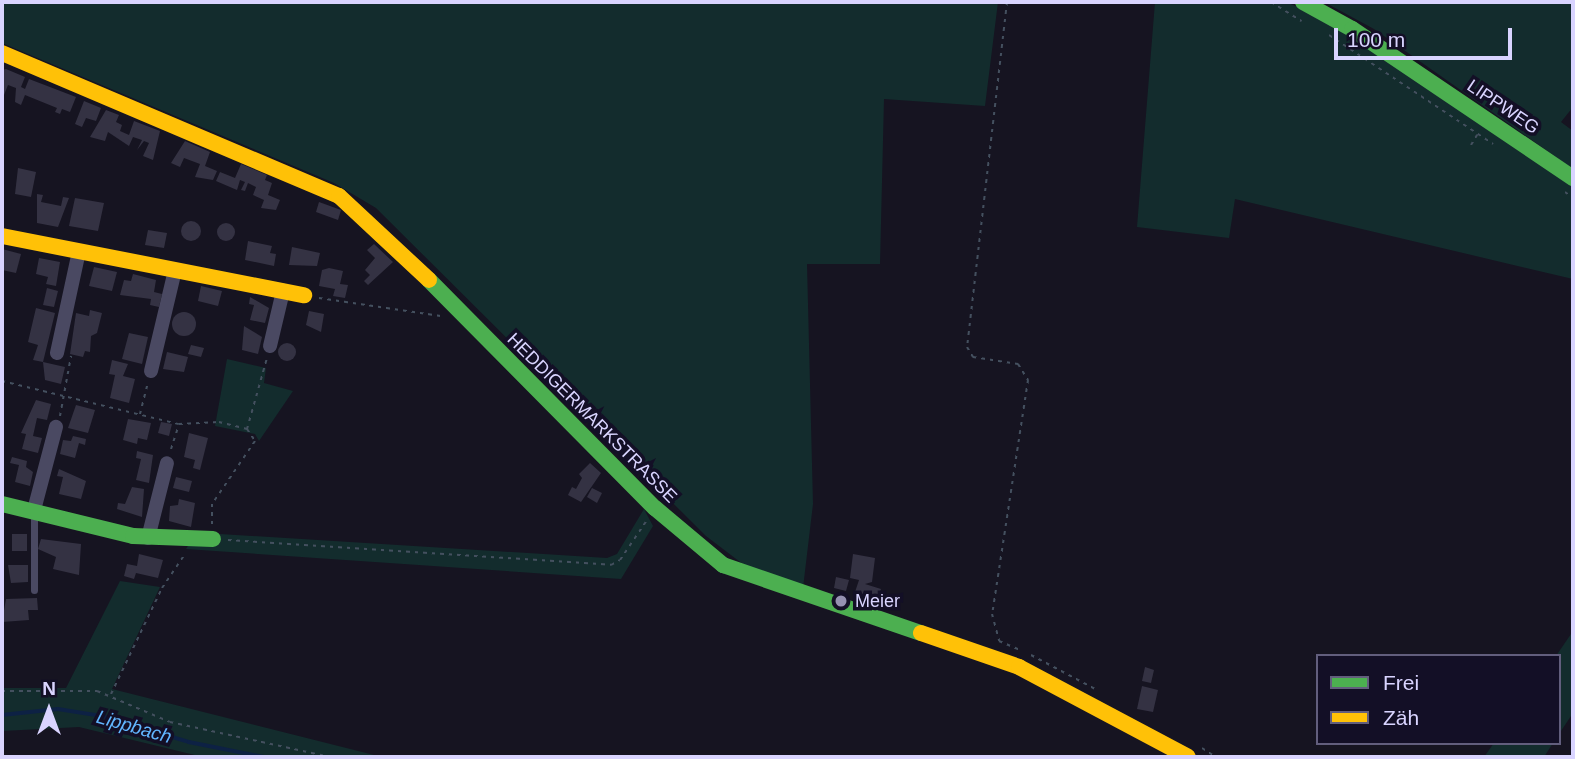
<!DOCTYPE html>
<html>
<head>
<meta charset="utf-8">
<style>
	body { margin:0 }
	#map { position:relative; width:1575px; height:759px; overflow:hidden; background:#161421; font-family:Helvetica,sans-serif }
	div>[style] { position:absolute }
	.green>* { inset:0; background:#132c2d }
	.stream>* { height:3.5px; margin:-1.75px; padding:0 1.75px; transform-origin:1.75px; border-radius:1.75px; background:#0d2144 }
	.building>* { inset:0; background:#343243 }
	.round { border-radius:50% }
	.path>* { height:2px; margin-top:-1px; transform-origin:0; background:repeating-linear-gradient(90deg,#44505f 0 3.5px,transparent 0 8.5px) }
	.lane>* { height:7px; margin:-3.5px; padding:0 3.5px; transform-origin:3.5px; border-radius:3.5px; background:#4a4962 }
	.street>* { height:14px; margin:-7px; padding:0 7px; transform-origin:7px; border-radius:7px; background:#4a4962 }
	.fast>* { height:16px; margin:-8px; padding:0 8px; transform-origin:8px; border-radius:8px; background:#4caf50 }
	.slow>* { height:16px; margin:-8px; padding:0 8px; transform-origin:8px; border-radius:8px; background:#ffc107 }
	.dots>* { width:19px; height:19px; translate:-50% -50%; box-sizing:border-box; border:4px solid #130f26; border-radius:50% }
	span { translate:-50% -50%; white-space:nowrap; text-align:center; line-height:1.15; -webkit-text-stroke:7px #130f26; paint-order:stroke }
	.street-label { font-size:18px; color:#d9d4ff }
	.poi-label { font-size:18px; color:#d9d4ff }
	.left { translate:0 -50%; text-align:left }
	.water-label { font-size:19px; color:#62b6ff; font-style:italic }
	.frame { position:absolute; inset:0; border:4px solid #d9d4ff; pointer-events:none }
	.legend { position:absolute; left:1316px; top:654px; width:245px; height:91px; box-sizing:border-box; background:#130f26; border:2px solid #625e7d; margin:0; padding:9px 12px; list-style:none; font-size:21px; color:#d9d4ff }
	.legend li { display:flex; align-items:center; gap:14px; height:35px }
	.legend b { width:35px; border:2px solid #625e7d }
	.north { position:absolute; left:14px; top:675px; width:70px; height:70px; -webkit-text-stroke:5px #130f26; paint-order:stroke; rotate:0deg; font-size:19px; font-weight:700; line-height:28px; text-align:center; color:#d9d4ff }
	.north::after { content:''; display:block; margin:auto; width:24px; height:32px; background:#d9d4ff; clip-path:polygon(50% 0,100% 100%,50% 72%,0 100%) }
	.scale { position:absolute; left:1334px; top:28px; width:178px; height:32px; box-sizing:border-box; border:4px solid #d9d4ff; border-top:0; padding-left:9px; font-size:21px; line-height:24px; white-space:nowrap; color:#d9d4ff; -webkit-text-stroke:5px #130f26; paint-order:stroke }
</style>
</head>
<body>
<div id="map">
	<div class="green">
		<div style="clip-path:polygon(2px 2px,998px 2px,985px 106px,884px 99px,880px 264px,807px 264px,813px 504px,803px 588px,744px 565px,706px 536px,376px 208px,334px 183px,2px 43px)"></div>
		<div style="clip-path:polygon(1155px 2px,1286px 2px,1323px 18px,1573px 186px,1573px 279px,1235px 199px,1229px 238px,1137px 227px)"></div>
		<div style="clip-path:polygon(1324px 2px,1573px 2px,1573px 107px,1561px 122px,1573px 131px,1573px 169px,1374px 29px)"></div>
		<div style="clip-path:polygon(227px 359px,266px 368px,264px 383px,293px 391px,259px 441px,255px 434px,215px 426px)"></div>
		<div style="clip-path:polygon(644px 509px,653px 526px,621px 579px,186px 549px,195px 535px,220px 534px,607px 558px,617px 554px)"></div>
		<div style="clip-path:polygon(120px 581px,160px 587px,112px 689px,382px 757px,203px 757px,79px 727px,2px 731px,2px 688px,66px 688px)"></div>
		<div style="clip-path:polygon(1573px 631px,1573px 713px,1559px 734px,1556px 656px)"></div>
		<div style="clip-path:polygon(1494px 743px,1553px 743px,1544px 757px,1484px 757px)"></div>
	</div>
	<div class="stream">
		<div style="left:2px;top:715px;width:56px;rotate:-6.1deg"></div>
		<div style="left:58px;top:709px;width:45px;rotate:9deg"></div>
		<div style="left:102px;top:716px;width:91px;rotate:16.6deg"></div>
		<div style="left:189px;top:742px;width:76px;rotate:11.3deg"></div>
	</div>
	<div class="building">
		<div style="clip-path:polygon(6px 69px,25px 77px,21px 87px,25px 89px,29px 79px,76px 97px,70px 112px,62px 109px,60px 114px,55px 112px,57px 108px,25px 95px,21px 105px,15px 102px,16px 88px,8px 85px,2px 100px,2px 70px)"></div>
		<div style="clip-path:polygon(84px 101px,101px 108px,96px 121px,86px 118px,82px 127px,75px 124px)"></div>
		<div style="clip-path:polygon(106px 110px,119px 115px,116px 122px,122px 125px,120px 131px,129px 135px,134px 121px,160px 131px,153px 160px,143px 156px,149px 143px,144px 141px,137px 150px,142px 140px,133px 137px,129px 146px,108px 132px,105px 141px,90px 137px)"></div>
		<div style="clip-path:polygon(185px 141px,210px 152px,205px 166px,217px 171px,213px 180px,195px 177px,200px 164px,184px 158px,180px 167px,171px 163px)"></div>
		<div style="clip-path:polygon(241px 164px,267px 175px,265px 180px,272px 183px,268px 195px,280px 200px,276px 210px,261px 208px,264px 200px,253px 195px,256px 187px,248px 183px,245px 191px,241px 190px,245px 182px,240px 180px,237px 190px,216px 181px,220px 172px,235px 178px)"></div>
		<div style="clip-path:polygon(18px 168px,36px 172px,31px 197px,15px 194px)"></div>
		<div style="clip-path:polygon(37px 194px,43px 195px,41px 202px,61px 206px,63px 197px,69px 198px,58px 227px,37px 223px)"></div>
		<div style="clip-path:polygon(75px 198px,104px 203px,98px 231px,69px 226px)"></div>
		<div style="clip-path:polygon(319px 202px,341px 210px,338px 220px,316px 212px)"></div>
		<div class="round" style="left:181px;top:221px;width:20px;height:20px"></div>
		<div class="round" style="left:217px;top:223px;width:18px;height:18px"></div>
		<div style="clip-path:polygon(148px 230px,167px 233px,164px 248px,145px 245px)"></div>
		<div style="clip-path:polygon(248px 241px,272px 246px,270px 253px,276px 254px,274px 266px,245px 260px)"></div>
		<div style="clip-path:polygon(374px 244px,393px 262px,368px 285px,364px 281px,370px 275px,365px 270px,375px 258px,367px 250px)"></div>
		<div style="clip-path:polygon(292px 247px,320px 253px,317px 266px,289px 265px)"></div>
		<div style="clip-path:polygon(2px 249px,21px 254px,16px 273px,2px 270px)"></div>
		<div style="clip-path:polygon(39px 258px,60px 262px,56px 286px,46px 284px,48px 277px,36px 274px)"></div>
		<div style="clip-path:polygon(94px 267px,117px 272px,112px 291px,89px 286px)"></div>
		<div style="clip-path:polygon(329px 268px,343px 271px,340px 284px,348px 285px,345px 298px,333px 296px,335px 289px,319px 286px,322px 270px)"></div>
		<div style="clip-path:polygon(133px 274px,156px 280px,154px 292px,162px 294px,159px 307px,150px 305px,151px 299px,120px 295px,124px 280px,131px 281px)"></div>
		<div style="clip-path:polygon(201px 286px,222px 291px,218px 306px,198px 301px)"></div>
		<div style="clip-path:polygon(47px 288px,58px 291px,54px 307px,43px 305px)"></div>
		<div style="clip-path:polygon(250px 297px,269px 308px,265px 323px,250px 320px,254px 305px,249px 304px)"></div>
		<div style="clip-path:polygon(36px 308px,55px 313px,43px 362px,65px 367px,61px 384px,45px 380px,43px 362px,33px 360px,38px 345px,28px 342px)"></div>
		<div style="clip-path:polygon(90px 310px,102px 313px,97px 333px,91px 336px,90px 352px,85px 351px,83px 357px,70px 354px,76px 313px,89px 316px)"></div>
		<div style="clip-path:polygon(309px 311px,324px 314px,321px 332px,306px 325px)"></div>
		<div class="round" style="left:172px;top:312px;width:24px;height:24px"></div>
		<div style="clip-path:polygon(244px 326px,262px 337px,258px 354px,242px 350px)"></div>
		<div style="clip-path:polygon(129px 333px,148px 337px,142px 364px,122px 359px)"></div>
		<div class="round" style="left:278px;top:343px;width:18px;height:18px"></div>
		<div style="clip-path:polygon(191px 345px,204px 348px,201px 357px,188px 354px)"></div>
		<div style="clip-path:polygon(167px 352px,188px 357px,184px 372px,163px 369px)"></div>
		<div style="clip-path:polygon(112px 360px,128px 364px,123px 376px,135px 379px,129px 403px,110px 398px,115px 375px,109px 374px)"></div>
		<div style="clip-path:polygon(36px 400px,51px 404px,47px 420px,37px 418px,33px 436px,42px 438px,38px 453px,22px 449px,26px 434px,21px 433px)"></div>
		<div style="clip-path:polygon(76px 405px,95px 410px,88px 433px,68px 428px)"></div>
		<div style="clip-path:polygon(128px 419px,151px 423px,147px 440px,138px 438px,137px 444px,123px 440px)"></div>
		<div style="clip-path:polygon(161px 422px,172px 424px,169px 436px,158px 433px)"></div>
		<div style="clip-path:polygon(189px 433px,208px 438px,200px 470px,193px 468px,195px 460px,184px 457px)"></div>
		<div style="clip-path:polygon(73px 436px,86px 439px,85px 445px,79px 443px,75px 458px,60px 454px,63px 440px,71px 441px)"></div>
		<div style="clip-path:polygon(137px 451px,153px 455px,149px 483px,136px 480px,141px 459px,136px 458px)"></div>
		<div style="clip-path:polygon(12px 457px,27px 461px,26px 467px,33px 472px,30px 486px,15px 482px,19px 465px,10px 463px)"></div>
		<div style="clip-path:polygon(590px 463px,601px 473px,581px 502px,568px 495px,572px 487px,576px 489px,582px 478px,579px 474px)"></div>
		<div style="clip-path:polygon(59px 469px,86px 481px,81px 499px,59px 494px,63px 477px,57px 476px)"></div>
		<div style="clip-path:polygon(176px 477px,192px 481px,189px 492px,173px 488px)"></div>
		<div style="clip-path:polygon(132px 487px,144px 489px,142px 517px,117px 509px,118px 503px,125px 504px)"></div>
		<div style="clip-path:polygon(592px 488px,602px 493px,597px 503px,587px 497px)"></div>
		<div style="clip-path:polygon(179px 499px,195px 503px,191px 527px,169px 521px,170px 506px,178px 505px)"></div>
		<div style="clip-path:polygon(12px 534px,27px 534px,27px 551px,12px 551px)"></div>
		<div style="clip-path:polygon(41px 539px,81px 544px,79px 575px,53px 569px,56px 557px,38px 549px)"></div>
		<div style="clip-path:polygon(139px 554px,163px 560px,158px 578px,136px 573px,134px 579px,124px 576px,127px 564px,137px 566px)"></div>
		<div style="clip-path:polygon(853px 554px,875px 558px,872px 582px,865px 584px,881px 589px,876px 605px,853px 598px,859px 580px,850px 578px)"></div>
		<div style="clip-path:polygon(8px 565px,28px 565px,28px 582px,11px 583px)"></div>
		<div style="clip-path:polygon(836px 577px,849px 580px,846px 591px,834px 588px)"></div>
		<div style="clip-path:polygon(37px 598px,38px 610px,28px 610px,29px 620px,2px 622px,6px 599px)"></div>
		<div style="clip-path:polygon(1145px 667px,1154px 670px,1151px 683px,1142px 681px)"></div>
		<div style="clip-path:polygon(1142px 686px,1158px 690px,1153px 712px,1137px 709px)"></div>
	</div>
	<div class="path">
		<div style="left:1007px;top:2px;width:347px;rotate:96.6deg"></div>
		<div style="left:967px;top:347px;width:12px;rotate:59deg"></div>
		<div style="left:973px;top:357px;width:46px;rotate:8.8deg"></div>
		<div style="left:1018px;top:364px;width:19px;rotate:58deg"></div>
		<div style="left:1028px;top:380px;width:237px;rotate:98.7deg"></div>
		<div style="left:992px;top:614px;width:28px;rotate:75deg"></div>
		<div style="left:999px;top:641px;width:23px;rotate:23deg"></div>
		<div style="left:1271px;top:2px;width:36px;rotate:32deg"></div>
		<div style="left:1329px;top:35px;width:197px;rotate:33.6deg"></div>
		<div style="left:1471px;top:145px;width:12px;rotate:-59deg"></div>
		<div style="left:1565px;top:192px;width:10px;rotate:37deg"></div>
		<div style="left:319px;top:298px;width:123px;rotate:8.4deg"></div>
		<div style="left:2px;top:381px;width:182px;rotate:13.7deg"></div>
		<div style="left:179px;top:424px;width:40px;rotate:-2.9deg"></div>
		<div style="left:219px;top:422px;width:29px;rotate:14deg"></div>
		<div style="left:247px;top:429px;width:14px;rotate:56deg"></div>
		<div style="left:255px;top:441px;width:76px;rotate:124.3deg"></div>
		<div style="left:212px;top:504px;width:20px;rotate:90deg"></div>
		<div style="left:140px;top:414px;width:30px;rotate:-76deg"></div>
		<div style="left:60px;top:416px;width:61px;rotate:-79.6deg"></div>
		<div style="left:247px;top:429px;width:74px;rotate:-74.3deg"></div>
		<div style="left:171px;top:449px;width:25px;rotate:-72deg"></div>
		<div style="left:228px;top:540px;width:384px;rotate:3.7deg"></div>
		<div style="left:611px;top:565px;width:10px;rotate:-29deg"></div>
		<div style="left:620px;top:560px;width:48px;rotate:-56deg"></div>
		<div style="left:1031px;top:655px;width:75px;rotate:27.9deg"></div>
		<div style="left:2px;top:691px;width:95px"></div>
		<div style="left:97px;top:691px;width:79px;rotate:23deg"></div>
		<div style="left:170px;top:722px;width:165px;rotate:12.3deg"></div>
		<div style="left:111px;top:694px;width:118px;rotate:-64.3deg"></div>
		<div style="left:162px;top:588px;width:41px;rotate:-55.9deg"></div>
		<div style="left:1202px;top:748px;width:17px;rotate:33deg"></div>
	</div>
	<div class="lane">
		<div style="left:34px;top:513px;width:77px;rotate:90deg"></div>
	</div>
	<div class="street">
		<div style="left:270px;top:346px;width:57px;rotate:-76.7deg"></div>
		<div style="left:57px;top:353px;width:104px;rotate:-77.8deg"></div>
		<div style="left:151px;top:371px;width:104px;rotate:-76.6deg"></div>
		<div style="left:34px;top:510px;width:86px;rotate:-75.2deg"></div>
		<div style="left:148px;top:538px;width:77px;rotate:-75.8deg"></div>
	</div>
	<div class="fast">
		<div style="left:1303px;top:2px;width:56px;rotate:28.9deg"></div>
		<div style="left:1352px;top:29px;width:267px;rotate:34deg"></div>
		<div style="left:429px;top:280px;width:321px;rotate:45.3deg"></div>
		<div style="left:655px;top:508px;width:89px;rotate:40deg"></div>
		<div style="left:723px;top:565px;width:209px;rotate:19deg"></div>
		<div style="left:2px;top:504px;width:135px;rotate:13.7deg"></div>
		<div style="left:133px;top:536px;width:80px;rotate:2.1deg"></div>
	</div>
	<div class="slow">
		<div style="left:2px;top:53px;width:366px;rotate:23deg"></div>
		<div style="left:339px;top:196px;width:123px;rotate:43deg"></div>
		<div style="left:2px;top:236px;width:308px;rotate:11.1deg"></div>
		<div style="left:921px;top:633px;width:104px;rotate:19.1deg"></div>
		<div style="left:1019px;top:667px;width:191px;rotate:28deg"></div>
	</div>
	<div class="dots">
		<div style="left:841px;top:601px;background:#9591b1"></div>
	</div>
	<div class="street-label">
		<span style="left:1503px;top:107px;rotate:34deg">LIPPWEG</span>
		<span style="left:592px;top:418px;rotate:45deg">HEDDIGERMARKSTRASSE</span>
	</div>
	<div class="poi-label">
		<span class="left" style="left:855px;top:601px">Meier</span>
	</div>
	<div class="water-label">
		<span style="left:134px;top:727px;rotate:16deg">Lippbach</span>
	</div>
	<div class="frame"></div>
	<ul class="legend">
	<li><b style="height:9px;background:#4caf50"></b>Frei</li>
	<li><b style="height:9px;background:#ffc107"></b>Zäh</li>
	</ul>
	<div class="north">N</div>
	<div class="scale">100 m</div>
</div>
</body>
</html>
